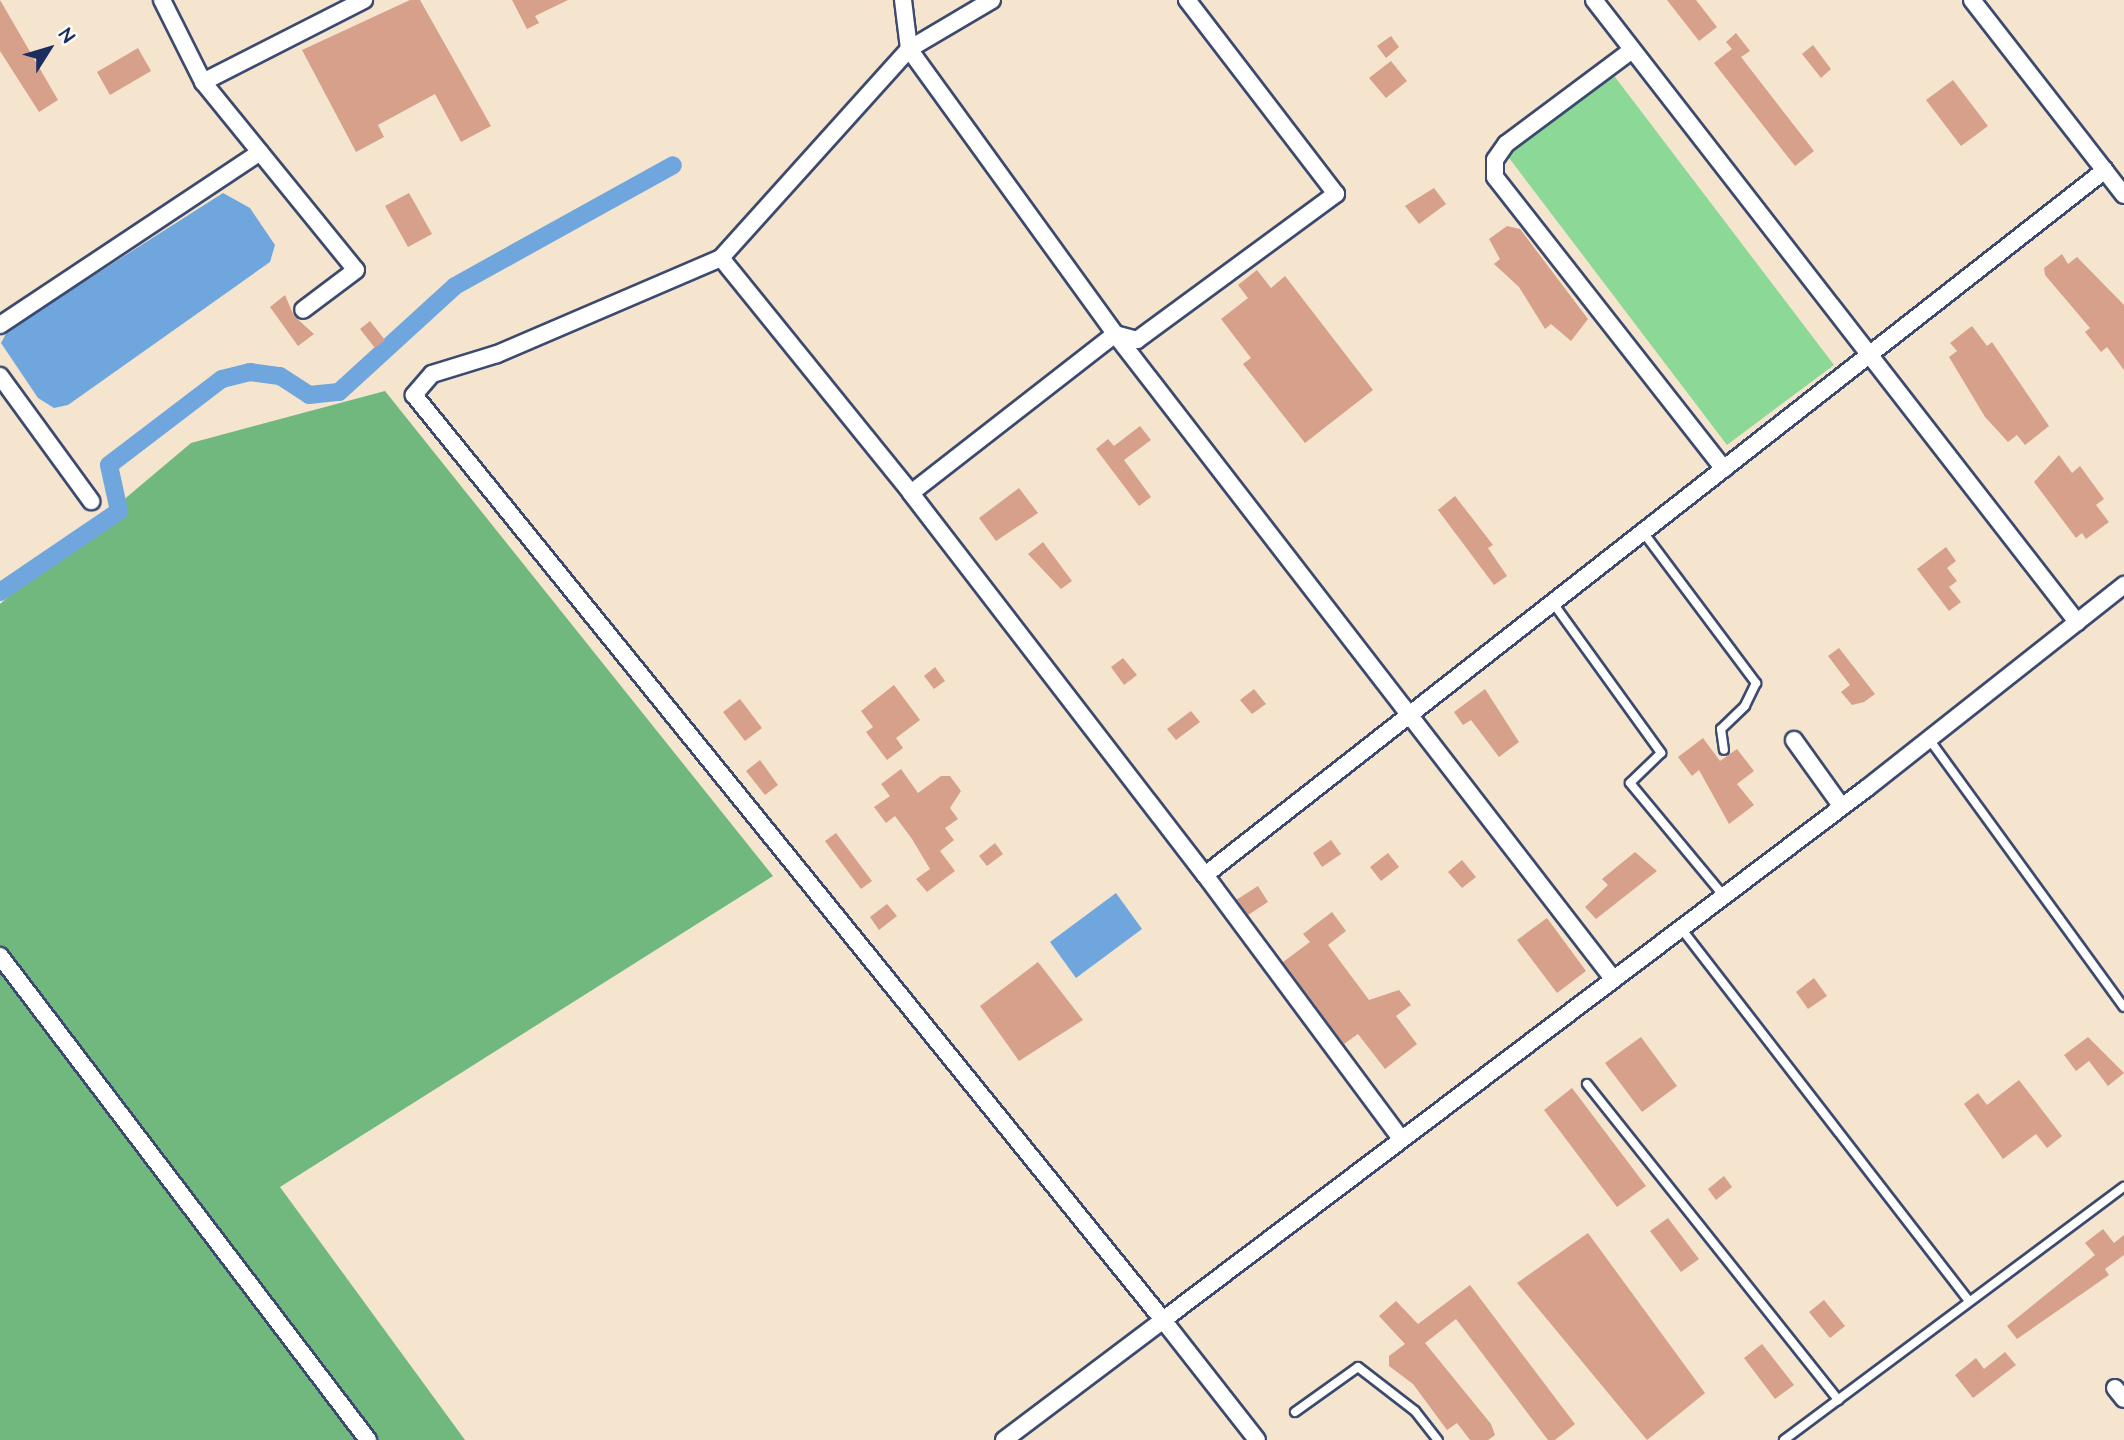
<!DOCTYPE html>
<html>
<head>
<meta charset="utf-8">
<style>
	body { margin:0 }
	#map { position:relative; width:2124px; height:1440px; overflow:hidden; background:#f5e5ce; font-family:"Architects Daughter",sans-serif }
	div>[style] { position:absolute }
	.green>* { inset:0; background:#8cd896 }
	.forest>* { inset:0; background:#71b87f }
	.water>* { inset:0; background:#70a6de }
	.canal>* { height:18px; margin:-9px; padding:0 9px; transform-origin:9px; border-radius:9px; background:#70a6de }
	.building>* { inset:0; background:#d7a08b }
	.roads { filter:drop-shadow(2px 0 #3c4a6f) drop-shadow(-2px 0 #3c4a6f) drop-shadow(0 2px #3c4a6f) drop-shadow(0 -2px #3c4a6f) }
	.lane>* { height:8px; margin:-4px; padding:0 4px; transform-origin:4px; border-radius:4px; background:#fff }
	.street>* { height:16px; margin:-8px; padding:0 8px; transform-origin:8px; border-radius:8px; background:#fff }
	span { translate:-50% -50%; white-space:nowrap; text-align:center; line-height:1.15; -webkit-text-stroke:6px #fdfcf7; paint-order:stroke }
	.north { position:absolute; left:14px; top:14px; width:70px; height:70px; -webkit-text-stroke:5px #fdfcf7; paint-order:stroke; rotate:53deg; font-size:19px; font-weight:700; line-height:28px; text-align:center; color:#1b2f5e }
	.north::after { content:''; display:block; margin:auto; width:24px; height:32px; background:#1b2f5e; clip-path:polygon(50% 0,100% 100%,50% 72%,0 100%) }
</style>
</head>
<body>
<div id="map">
	<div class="green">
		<div style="clip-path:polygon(1612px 73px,1834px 365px,1727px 445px,1506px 154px)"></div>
	</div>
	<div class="forest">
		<div style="clip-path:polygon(385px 391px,773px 876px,280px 1187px,465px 1440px,0 1440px,0 604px,191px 443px)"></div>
	</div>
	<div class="water">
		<div style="clip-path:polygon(223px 193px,250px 208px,275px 245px,270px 262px,68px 405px,54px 408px,38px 398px,1px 343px,8px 330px)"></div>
		<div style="clip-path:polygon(1116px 893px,1142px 929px,1076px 978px,1050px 942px)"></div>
	</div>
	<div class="canal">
		<div style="left:0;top:592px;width:144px;rotate:-34.2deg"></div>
		<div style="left:119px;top:511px;width:47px;rotate:-102.3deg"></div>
		<div style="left:109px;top:465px;width:142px;rotate:-37.3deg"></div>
		<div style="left:222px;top:379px;width:29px;rotate:-14deg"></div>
		<div style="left:250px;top:372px;width:30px;rotate:8deg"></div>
		<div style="left:280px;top:376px;width:35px;rotate:33deg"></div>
		<div style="left:309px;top:395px;width:30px;rotate:-6deg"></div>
		<div style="left:339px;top:392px;width:157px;rotate:-42.4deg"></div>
		<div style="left:455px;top:286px;width:249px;rotate:-29deg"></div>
	</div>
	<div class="building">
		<div style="clip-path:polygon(0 0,58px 100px,39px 112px,0 51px)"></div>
		<div style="clip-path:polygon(410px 0,420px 0,491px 126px,461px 142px,435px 94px,378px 125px,384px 137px,356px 152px,302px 50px)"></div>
		<div style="clip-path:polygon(512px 0,568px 0,535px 16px,539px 23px,527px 29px)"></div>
		<div style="clip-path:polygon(1667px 0,1696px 0,1717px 27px,1699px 41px)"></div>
		<div style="clip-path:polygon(1736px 33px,1750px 51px,1741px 57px,1814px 151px,1795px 166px,1714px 63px,1732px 49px,1726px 42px)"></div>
		<div style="clip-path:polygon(1391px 36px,1399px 47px,1386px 58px,1377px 46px)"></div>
		<div style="clip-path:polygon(1813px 45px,1831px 69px,1821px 78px,1802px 54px)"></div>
		<div style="clip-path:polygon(138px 48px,151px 71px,110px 95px,97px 72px)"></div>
		<div style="clip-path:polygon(1391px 61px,1407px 81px,1386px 98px,1369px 78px)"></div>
		<div style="clip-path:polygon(1953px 80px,1988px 126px,1961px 146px,1926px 100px)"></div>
		<div style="clip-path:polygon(1434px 188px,1446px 204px,1419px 224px,1405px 206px)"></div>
		<div style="clip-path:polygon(409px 193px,432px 234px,408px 247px,385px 206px)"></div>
		<div style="clip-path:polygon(1507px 226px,1520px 229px,1588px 319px,1571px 341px,1551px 324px,1545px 329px,1519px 287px,1494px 264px,1500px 259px,1489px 239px)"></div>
		<div style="clip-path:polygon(2062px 254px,2068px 264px,2077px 257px,2124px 305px,2124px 370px,2107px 347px,2101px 352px,2085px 332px,2090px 328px,2045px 275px,2044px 268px)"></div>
		<div style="clip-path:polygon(1257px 270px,1271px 288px,1285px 276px,1373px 390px,1305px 443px,1243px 364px,1251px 358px,1221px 319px,1248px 298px,1238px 285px)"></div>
		<div style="clip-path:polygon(285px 295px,294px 316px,314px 334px,298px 346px,270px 307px)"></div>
		<div style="clip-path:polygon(370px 321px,385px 340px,375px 348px,360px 329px)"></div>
		<div style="clip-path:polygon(1972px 326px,1987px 346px,1992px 342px,2049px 426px,2025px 445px,2017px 435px,2008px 442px,1985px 417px,1949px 357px,1957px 351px,1950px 343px)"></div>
		<div style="clip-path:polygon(1140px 426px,1151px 440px,1124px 460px,1151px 497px,1139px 506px,1096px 449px,1108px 439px,1114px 446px)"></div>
		<div style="clip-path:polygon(2059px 455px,2072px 473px,2080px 466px,2104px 499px,2096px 505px,2109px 522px,2086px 539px,2082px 533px,2076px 538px,2034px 482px)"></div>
		<div style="clip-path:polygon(1019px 488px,1038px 513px,996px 541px,979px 518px)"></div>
		<div style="clip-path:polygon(1455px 496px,1493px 545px,1488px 548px,1507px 576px,1494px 585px,1438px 510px)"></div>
		<div style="clip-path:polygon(1043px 542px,1072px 581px,1061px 589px,1028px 554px)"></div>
		<div style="clip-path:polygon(1946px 547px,1956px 561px,1947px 568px,1957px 581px,1949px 587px,1961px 602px,1949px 611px,1917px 569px)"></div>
		<div style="clip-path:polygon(1839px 648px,1875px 694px,1864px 702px,1852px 705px,1841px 692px,1850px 685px,1828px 656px)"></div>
		<div style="clip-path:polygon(1123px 658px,1137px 675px,1124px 685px,1111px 667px)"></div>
		<div style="clip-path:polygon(935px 667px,945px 681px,934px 689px,924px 676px)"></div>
		<div style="clip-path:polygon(894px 685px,920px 720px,896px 738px,903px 748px,887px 760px,866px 732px,873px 727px,861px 711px)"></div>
		<div style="clip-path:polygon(1254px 689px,1266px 704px,1252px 714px,1240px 700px)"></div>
		<div style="clip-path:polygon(1485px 689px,1519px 742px,1499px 757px,1471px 720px,1463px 725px,1454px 712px)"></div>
		<div style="clip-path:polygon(740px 699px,762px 728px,745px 741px,723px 712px)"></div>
		<div style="clip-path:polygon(1191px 711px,1200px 722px,1176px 740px,1167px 729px)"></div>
		<div style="clip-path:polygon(1703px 738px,1720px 761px,1737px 749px,1754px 771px,1737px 784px,1754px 805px,1729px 824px,1699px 770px,1692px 776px,1678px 757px)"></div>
		<div style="clip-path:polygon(760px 760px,778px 785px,765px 795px,746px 771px)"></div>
		<div style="clip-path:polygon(901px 769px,918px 793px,941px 776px,950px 776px,961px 791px,950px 808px,958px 819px,945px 828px,954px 840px,940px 851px,955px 871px,927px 892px,916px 879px,930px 869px,912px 839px,895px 816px,886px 823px,874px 807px,890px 796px,881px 784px)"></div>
		<div style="clip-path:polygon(836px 833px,872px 881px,861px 889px,825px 841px)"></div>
		<div style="clip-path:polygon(1331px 840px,1341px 854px,1322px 867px,1313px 853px)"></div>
		<div style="clip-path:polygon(995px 843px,1003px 854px,987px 866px,979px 856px)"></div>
		<div style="clip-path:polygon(1635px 852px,1657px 871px,1596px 919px,1585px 907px,1608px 885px,1602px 879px)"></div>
		<div style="clip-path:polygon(1388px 853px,1399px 867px,1381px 881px,1370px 867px)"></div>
		<div style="clip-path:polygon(1462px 860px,1476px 877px,1462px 888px,1448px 872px)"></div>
		<div style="clip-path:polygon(1258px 886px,1268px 902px,1248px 915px,1236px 900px)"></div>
		<div style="clip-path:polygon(887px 904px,897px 916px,879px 930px,870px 917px)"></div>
		<div style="clip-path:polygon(1332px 912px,1346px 931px,1328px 945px,1369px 1000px,1399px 990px,1411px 1005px,1396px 1016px,1417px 1044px,1385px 1069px,1358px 1034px,1344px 1044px,1283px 962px,1310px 942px,1303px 934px)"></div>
		<div style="clip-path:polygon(1547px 918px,1586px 971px,1557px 993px,1517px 940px)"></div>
		<div style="clip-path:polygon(1038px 962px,1083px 1020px,1019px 1061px,980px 1006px)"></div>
		<div style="clip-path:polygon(1814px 978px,1827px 996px,1808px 1009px,1796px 992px)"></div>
		<div style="clip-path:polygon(1641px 1037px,1677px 1086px,1642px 1112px,1605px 1063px)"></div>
		<div style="clip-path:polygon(2088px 1037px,2124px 1073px,2108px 1086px,2089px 1061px,2076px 1071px,2064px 1055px)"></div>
		<div style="clip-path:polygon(2019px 1080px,2062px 1136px,2047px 1148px,2036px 1134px,2003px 1159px,1964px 1104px,1978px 1093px,1987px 1105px)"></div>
		<div style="clip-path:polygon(1572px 1088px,1646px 1186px,1617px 1207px,1544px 1110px)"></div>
		<div style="clip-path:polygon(1724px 1176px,1732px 1187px,1716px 1200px,1708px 1189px)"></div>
		<div style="clip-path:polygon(1668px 1218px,1699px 1259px,1681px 1272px,1650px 1231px)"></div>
		<div style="clip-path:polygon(2103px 1229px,2114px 1243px,2124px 1235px,2124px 1255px,2105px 1269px,2109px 1275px,2017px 1339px,2007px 1326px,2095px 1255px,2085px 1243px)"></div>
		<div style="clip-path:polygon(1588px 1233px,1705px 1393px,1647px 1440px,1517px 1283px)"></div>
		<div style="clip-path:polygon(1470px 1285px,1575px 1424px,1555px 1440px,1548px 1440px,1456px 1319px,1425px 1343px,1491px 1424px,1495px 1435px,1488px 1440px,1470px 1440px,1457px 1423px,1447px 1430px,1413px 1384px,1389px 1366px,1389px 1356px,1405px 1344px,1379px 1316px,1396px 1301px,1418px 1324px)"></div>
		<div style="clip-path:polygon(1824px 1300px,1845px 1326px,1830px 1338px,1809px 1312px)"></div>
		<div style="clip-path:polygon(1762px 1344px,1794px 1385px,1775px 1399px,1744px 1358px)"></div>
		<div style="clip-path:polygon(2005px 1352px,2016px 1365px,1973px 1398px,1955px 1375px,1976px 1358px,1984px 1369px)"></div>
	</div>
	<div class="roads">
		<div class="lane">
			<div style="left:1643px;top:532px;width:189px;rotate:53.2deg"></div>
			<div style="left:1756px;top:683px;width:25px;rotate:116deg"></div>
			<div style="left:1745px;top:706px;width:33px;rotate:136deg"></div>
			<div style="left:1721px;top:729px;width:21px;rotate:82deg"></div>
			<div style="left:1553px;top:603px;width:185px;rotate:54.2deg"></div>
			<div style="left:1661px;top:753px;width:43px;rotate:135.9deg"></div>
			<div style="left:1630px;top:783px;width:144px;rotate:50.3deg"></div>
			<div style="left:1929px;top:739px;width:331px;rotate:54deg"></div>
			<div style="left:1680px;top:927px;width:473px;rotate:52.3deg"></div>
			<div style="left:1587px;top:1084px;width:404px;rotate:51.5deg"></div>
			<div style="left:1295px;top:1412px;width:77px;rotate:-35.5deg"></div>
			<div style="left:1358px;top:1367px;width:72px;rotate:37.7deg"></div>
			<div style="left:1415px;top:1411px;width:37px;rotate:52deg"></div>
			<div style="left:1784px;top:1440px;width:424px;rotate:-36.7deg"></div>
		</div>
		<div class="street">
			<div style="left:162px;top:0;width:92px;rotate:63.4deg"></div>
			<div style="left:203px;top:82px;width:242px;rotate:50.9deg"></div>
			<div style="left:356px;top:270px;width:66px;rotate:143deg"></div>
			<div style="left:903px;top:0;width:49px;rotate:83deg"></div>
			<div style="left:909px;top:49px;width:352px;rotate:54.1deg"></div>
			<div style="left:1115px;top:334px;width:23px;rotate:15deg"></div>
			<div style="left:1137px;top:340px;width:247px;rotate:-36.3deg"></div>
			<div style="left:1336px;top:194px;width:245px;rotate:-127.5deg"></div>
			<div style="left:992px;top:0;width:96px;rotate:149.4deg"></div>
			<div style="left:909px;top:49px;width:281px;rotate:132deg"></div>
			<div style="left:721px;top:258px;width:244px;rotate:156.8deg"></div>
			<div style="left:497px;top:354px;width:68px;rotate:162.9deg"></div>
			<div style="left:432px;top:374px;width:28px;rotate:131deg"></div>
			<div style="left:414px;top:395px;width:1190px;rotate:51deg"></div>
			<div style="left:1163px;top:1320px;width:882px;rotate:-37.08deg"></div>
			<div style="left:1867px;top:788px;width:328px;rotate:-38.3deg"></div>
			<div style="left:1594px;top:0;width:788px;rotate:52.17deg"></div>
			<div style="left:1972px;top:0;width:247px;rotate:52.1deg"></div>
			<div style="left:1632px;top:50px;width:157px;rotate:143.3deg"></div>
			<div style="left:1506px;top:144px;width:19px;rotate:125deg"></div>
			<div style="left:1495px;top:160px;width:17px;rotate:90deg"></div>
			<div style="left:1495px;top:177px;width:371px;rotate:51.9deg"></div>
			<div style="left:203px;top:82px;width:181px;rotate:-27deg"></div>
			<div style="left:721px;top:258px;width:302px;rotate:51deg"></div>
			<div style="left:0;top:325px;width:312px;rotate:-33.6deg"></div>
			<div style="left:0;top:376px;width:155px;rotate:53.9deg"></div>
			<div style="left:1794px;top:740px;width:82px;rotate:54.4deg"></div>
			<div style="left:1205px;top:875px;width:482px;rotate:-127.6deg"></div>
			<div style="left:911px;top:493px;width:259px;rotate:-37.9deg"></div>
			<div style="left:1115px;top:334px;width:811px;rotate:52.31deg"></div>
			<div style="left:0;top:956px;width:608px;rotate:52.75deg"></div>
			<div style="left:1399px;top:1136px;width:325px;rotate:-126.6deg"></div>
			<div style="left:1205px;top:875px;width:1143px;rotate:-38.07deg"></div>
			<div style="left:2115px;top:1388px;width:14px;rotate:51deg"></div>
			<div style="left:1004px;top:1440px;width:199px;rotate:-37deg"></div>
			<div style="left:1163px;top:1320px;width:152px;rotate:51.9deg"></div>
		</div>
	</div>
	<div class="north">N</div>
</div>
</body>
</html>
